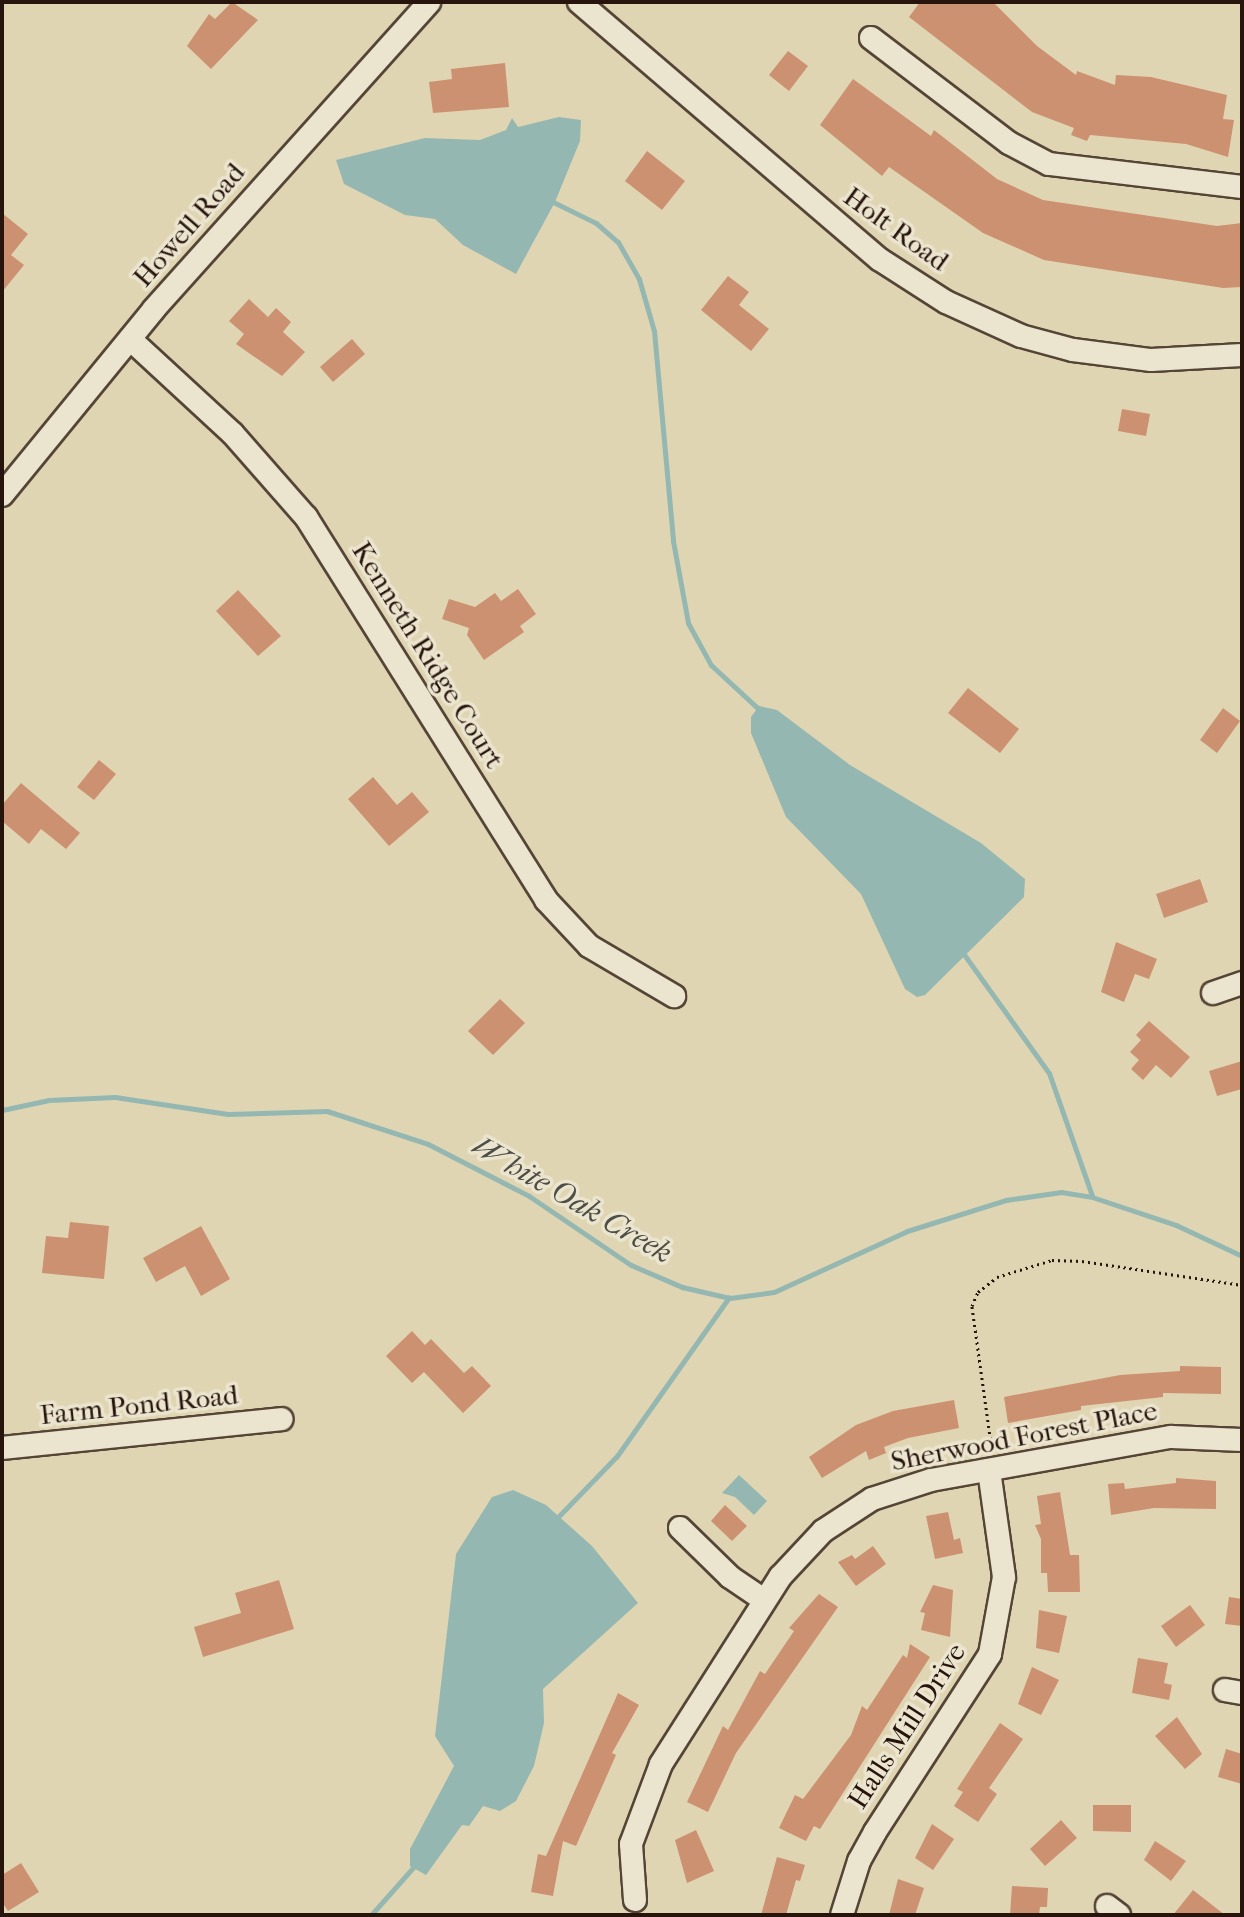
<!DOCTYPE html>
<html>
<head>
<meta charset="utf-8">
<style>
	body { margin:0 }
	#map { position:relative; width:1244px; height:1917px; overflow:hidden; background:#e0d5b3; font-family:"IM FELL French Canon",serif }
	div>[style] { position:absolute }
	.water>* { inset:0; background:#94b8b1 }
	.stream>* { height:5px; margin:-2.5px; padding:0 2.5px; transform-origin:2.5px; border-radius:2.5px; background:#94b8b1 }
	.building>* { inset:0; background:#cc9170 }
	.path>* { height:3px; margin-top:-1.5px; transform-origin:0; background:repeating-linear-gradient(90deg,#27150d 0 2px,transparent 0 6px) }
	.roads { filter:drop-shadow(2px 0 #554536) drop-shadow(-2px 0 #554536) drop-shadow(0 2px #554536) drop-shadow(0 -2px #554536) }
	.minor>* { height:22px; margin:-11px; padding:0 11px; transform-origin:11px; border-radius:11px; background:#ebe4ce }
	span { translate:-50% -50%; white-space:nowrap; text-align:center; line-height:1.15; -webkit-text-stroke:7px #ebe4ce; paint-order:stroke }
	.street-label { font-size:28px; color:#27150d }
	.water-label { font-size:30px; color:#4d4e46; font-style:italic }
	.frame { position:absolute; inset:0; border:4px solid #27150d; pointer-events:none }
</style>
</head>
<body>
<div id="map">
	<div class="water">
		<div style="clip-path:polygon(559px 117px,581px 120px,580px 141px,555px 202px,516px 274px,463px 245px,435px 219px,405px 215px,344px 184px,336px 160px,425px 138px,480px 140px,506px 130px,512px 118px,518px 127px)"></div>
		<div style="clip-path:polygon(759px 706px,777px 710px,850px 765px,981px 843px,1025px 879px,1024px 897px,925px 995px,917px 997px,905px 989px,861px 894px,786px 817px,751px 733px,751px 717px)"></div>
		<div style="clip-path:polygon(739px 1475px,767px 1501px,754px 1515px,735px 1497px,722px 1493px)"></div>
		<div style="clip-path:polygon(513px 1490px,546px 1505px,592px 1546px,638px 1603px,543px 1689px,544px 1723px,534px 1766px,516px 1801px,500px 1811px,483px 1806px,469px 1826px,462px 1825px,426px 1875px,410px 1866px,410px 1849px,454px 1766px,435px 1736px,456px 1554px,492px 1497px)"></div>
	</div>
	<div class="stream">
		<div style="left:549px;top:200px;width:52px;rotate:26.1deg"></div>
		<div style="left:596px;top:223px;width:29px;rotate:41deg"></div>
		<div style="left:618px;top:242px;width:43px;rotate:60.4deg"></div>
		<div style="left:639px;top:279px;width:54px;rotate:73.9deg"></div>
		<div style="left:654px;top:331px;width:211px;rotate:84.8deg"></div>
		<div style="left:673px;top:541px;width:83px;rotate:79.6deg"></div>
		<div style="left:688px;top:623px;width:48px;rotate:61.3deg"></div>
		<div style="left:711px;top:665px;width:69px;rotate:42.7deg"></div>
		<div style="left:963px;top:953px;width:148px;rotate:54.4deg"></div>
		<div style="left:1049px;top:1073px;width:130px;rotate:70.7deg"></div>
		<div style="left:2px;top:1110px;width:48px;rotate:-12deg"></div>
		<div style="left:49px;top:1100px;width:66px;rotate:-2.6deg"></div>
		<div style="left:115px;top:1097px;width:114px;rotate:8.6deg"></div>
		<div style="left:228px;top:1114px;width:99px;rotate:-1.7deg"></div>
		<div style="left:327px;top:1111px;width:106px;rotate:18.1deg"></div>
		<div style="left:428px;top:1144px;width:114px;rotate:27.2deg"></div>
		<div style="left:529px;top:1196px;width:123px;rotate:34.1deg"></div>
		<div style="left:631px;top:1265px;width:56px;rotate:23.3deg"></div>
		<div style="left:682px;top:1287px;width:49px;rotate:12.9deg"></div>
		<div style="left:730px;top:1298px;width:44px;rotate:-7.8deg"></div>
		<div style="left:774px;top:1292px;width:146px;rotate:-24.6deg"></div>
		<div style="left:907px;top:1231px;width:104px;rotate:-17.4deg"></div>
		<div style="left:1006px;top:1200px;width:56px;rotate:-8.3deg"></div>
		<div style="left:1061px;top:1192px;width:31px;rotate:9deg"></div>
		<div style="left:1092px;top:1197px;width:89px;rotate:18.4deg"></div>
		<div style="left:1176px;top:1225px;width:73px;rotate:25.2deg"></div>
		<div style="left:555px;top:1520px;width:89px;rotate:-45.9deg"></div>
		<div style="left:617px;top:1456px;width:194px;rotate:-54.8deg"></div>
		<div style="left:371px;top:1915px;width:69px;rotate:-48.5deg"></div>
	</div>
	<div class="building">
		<div style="clip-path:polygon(232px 2px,258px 20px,211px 69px,187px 46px,209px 14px,215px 19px)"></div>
		<div style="clip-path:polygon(920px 2px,993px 2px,1037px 46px,1076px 75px,1077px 71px,1115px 85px,1116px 75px,1151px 77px,1227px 95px,1223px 119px,1234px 120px,1228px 157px,1186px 144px,1090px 135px,1087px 141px,1071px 135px,1074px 128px,1032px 112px,909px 17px)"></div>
		<div style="clip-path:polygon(788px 51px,808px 66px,789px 91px,769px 75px)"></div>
		<div style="clip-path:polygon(505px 63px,509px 107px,433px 113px,429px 82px,452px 79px,451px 69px)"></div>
		<div style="clip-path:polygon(853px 79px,931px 136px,934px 130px,997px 179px,1043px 200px,1217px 226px,1242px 223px,1242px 287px,1223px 288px,1044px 260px,983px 233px,889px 167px,882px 176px,820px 125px)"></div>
		<div style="clip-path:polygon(647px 151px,685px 181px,662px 210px,625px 181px)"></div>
		<div style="clip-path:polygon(2px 213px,28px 234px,11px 255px,24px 265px,2px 292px)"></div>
		<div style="clip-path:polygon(728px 276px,749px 292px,739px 305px,769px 329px,751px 351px,701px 310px)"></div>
		<div style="clip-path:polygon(249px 299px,268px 317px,276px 308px,291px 322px,283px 332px,305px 352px,282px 376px,236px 344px,244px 334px,229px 321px)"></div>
		<div style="clip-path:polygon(352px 339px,365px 354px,333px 382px,320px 367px)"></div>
		<div style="clip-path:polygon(1122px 409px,1150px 414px,1146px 436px,1118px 431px)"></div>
		<div style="clip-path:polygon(518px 589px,536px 614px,520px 626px,524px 632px,484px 660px,467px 635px,469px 628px,442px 619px,449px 599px,475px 607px,495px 593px,501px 601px)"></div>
		<div style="clip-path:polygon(238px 590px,281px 636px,258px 656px,216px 611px)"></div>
		<div style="clip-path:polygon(968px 688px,1019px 729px,1000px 753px,948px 713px)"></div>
		<div style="clip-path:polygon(1223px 708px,1240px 721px,1217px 753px,1200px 740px)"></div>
		<div style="clip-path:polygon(99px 760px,116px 774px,94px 800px,77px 787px)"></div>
		<div style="clip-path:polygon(373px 777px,397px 805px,412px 792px,429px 812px,389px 846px,348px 799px)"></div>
		<div style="clip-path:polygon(21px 783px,80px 833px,66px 849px,41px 829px,29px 844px,2px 821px,2px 805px)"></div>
		<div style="clip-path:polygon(1200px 879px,1208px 902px,1164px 918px,1156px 894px)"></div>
		<div style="clip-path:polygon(1116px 942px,1157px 959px,1149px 979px,1135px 974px,1124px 1002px,1101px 992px)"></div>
		<div style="clip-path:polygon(500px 999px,525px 1023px,493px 1055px,468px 1031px)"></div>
		<div style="clip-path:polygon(1149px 1021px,1190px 1057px,1171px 1078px,1156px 1065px,1143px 1080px,1131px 1069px,1139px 1060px,1130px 1052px,1141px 1040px,1136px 1035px)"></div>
		<div style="clip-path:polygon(1242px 1061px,1242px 1089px,1217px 1096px,1209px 1071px)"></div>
		<div style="clip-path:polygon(70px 1222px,109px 1226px,104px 1279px,42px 1273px,46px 1236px,68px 1238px)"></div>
		<div style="clip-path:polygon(201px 1226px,230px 1279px,201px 1296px,185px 1266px,156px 1282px,143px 1258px)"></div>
		<div style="clip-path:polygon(412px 1331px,425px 1345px,431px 1339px,464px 1373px,472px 1366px,491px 1386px,463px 1413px,424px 1372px,412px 1383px,386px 1356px)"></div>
		<div style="clip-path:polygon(1180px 1366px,1221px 1367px,1221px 1394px,1163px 1393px,1163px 1397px,1081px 1406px,1081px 1410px,1008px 1423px,1004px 1397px,1120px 1375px,1180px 1371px)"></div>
		<div style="clip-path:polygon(954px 1400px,959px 1428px,908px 1438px,884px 1447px,886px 1453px,869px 1460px,866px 1451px,822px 1478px,809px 1457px,856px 1425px,893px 1411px)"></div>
		<div style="clip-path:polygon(1176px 1478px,1216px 1481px,1216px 1509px,1154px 1508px,1111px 1515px,1108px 1484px,1124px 1483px,1125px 1489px,1176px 1483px)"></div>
		<div style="clip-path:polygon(1060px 1492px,1070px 1555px,1079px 1555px,1080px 1592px,1048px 1592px,1047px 1573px,1041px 1573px,1041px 1539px,1035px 1525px,1041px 1524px,1037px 1496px)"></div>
		<div style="clip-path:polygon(725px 1505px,747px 1526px,732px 1541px,711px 1521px)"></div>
		<div style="clip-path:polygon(948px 1512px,954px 1540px,960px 1538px,963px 1553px,935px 1559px,926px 1516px)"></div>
		<div style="clip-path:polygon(873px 1546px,886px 1564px,856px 1586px,838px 1562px,852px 1555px,855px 1559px)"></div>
		<div style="clip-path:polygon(279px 1580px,294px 1629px,203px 1657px,194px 1627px,241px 1613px,235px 1593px)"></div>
		<div style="clip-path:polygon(933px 1585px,953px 1590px,950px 1637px,921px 1630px,925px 1613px,920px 1612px)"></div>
		<div style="clip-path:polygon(819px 1594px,838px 1607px,736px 1753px,708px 1812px,687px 1802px,723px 1726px,728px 1730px,760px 1671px,765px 1674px,794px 1631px,789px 1628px)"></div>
		<div style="clip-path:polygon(1229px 1597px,1242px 1599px,1242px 1626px,1225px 1624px)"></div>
		<div style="clip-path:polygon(1190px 1605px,1205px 1625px,1176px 1647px,1161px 1626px)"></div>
		<div style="clip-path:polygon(1039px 1610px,1067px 1616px,1059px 1653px,1036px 1648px)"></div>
		<div style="clip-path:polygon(910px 1644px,930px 1657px,820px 1829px,814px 1826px,806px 1841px,779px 1828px,795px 1795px,803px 1799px,851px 1735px,862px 1706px,867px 1710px,903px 1655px,907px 1658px)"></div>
		<div style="clip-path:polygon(1138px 1658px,1168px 1663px,1164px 1683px,1172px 1685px,1169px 1700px,1132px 1693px)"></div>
		<div style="clip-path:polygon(1032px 1667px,1059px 1680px,1041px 1715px,1018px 1704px)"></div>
		<div style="clip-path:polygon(618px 1693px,639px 1705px,612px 1753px,616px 1755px,576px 1846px,563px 1841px,553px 1896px,531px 1892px,538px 1854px,546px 1856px)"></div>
		<div style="clip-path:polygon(1177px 1717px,1202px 1754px,1185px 1769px,1155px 1736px)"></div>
		<div style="clip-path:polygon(1000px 1723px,1023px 1739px,989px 1788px,997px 1794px,978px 1822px,954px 1806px,963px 1792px,957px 1789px)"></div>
		<div style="clip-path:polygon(1226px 1749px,1242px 1754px,1242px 1784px,1218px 1777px)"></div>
		<div style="clip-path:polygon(1093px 1805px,1131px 1805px,1131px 1832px,1093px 1831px)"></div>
		<div style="clip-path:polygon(1061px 1820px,1077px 1838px,1045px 1866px,1030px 1849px)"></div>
		<div style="clip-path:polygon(932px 1824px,954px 1839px,933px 1870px,915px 1858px)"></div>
		<div style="clip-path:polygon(696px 1830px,714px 1871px,687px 1883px,675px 1840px)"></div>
		<div style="clip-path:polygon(1155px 1841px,1186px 1861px,1171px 1881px,1144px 1860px)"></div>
		<div style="clip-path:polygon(777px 1857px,805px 1865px,800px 1881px,796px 1880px,786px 1915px,761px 1915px)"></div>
		<div style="clip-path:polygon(21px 1863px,39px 1892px,8px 1911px,2px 1902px,2px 1875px)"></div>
		<div style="clip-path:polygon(898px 1879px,924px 1888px,915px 1915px,889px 1915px)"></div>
		<div style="clip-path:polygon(1012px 1886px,1048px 1888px,1047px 1907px,1040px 1907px,1039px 1915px,1010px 1915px)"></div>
		<div style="clip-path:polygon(1193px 1890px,1225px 1915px,1173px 1915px)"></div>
	</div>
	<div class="path">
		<div style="left:992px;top:1451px;width:146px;rotate:-97.9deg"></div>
		<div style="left:972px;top:1306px;width:15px;rotate:-67deg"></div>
		<div style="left:978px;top:1292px;width:24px;rotate:-38deg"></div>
		<div style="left:997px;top:1277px;width:58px;rotate:-17.2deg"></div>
		<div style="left:1052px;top:1260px;width:30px;rotate:2deg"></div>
		<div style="left:1082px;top:1261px;width:162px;rotate:8.5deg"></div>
	</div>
	<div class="roads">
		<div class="minor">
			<div style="left:579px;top:2px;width:395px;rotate:40.6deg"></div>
			<div style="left:879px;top:259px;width:80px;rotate:32.7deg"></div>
			<div style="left:946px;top:302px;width:82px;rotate:24.4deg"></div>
			<div style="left:1021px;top:336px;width:54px;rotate:15.1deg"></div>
			<div style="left:1073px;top:350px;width:79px;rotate:7.3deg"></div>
			<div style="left:1151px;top:360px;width:91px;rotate:-3.1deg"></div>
			<div style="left:871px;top:38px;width:173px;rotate:37.3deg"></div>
			<div style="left:1009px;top:143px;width:45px;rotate:27.7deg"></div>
			<div style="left:1049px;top:164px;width:194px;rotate:6.8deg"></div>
			<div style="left:130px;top:339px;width:140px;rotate:42.7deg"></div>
			<div style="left:233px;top:434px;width:111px;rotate:48.7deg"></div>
			<div style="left:306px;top:517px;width:452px;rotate:57.9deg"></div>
			<div style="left:546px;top:900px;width:63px;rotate:46.9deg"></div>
			<div style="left:589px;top:946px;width:99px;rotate:30.5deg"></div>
			<div style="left:2px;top:495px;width:240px;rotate:-50.7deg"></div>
			<div style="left:154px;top:309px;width:412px;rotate:-48.1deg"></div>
			<div style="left:1213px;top:993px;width:31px;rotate:-19deg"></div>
			<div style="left:2px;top:1448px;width:281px;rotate:-5.9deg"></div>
			<div style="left:680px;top:1528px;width:70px;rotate:44.4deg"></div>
			<div style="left:730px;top:1577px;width:41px;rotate:34.1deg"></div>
			<div style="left:1225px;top:1690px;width:17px;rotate:10deg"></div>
			<div style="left:635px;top:1900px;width:56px;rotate:-94.1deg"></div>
			<div style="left:631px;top:1844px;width:85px;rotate:-69.4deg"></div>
			<div style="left:661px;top:1764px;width:222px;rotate:-57.5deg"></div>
			<div style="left:780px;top:1577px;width:63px;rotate:-46.9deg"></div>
			<div style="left:823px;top:1531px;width:59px;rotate:-33.1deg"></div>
			<div style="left:872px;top:1499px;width:62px;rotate:-17.9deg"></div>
			<div style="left:931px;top:1480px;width:244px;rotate:-10.2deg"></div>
			<div style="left:1171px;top:1437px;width:71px;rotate:2.4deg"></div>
			<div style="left:1107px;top:1906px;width:15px;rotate:37deg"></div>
			<div style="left:842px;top:1915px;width:57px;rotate:-72.5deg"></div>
			<div style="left:859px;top:1861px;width:33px;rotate:-61deg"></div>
			<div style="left:875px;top:1832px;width:212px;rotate:-57.1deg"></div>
			<div style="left:990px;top:1654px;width:78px;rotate:-79.7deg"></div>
			<div style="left:1004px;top:1577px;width:108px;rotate:-98deg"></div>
		</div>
	</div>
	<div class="street-label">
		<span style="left:189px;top:225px;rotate:-49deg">Howell Road</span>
		<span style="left:896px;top:229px;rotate:36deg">Holt Road</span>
		<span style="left:428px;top:655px;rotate:58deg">Kenneth Ridge Court</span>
		<span style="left:139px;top:1405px;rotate:-6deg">Farm Pond Road</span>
		<span style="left:1024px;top:1436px;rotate:-11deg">Sherwood Forest Place</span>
		<span style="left:907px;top:1726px;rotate:-57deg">Halls Mill Drive</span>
	</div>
	<div class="water-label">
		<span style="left:572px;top:1200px;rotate:30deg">White Oak Creek</span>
	</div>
	<div class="frame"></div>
</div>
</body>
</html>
